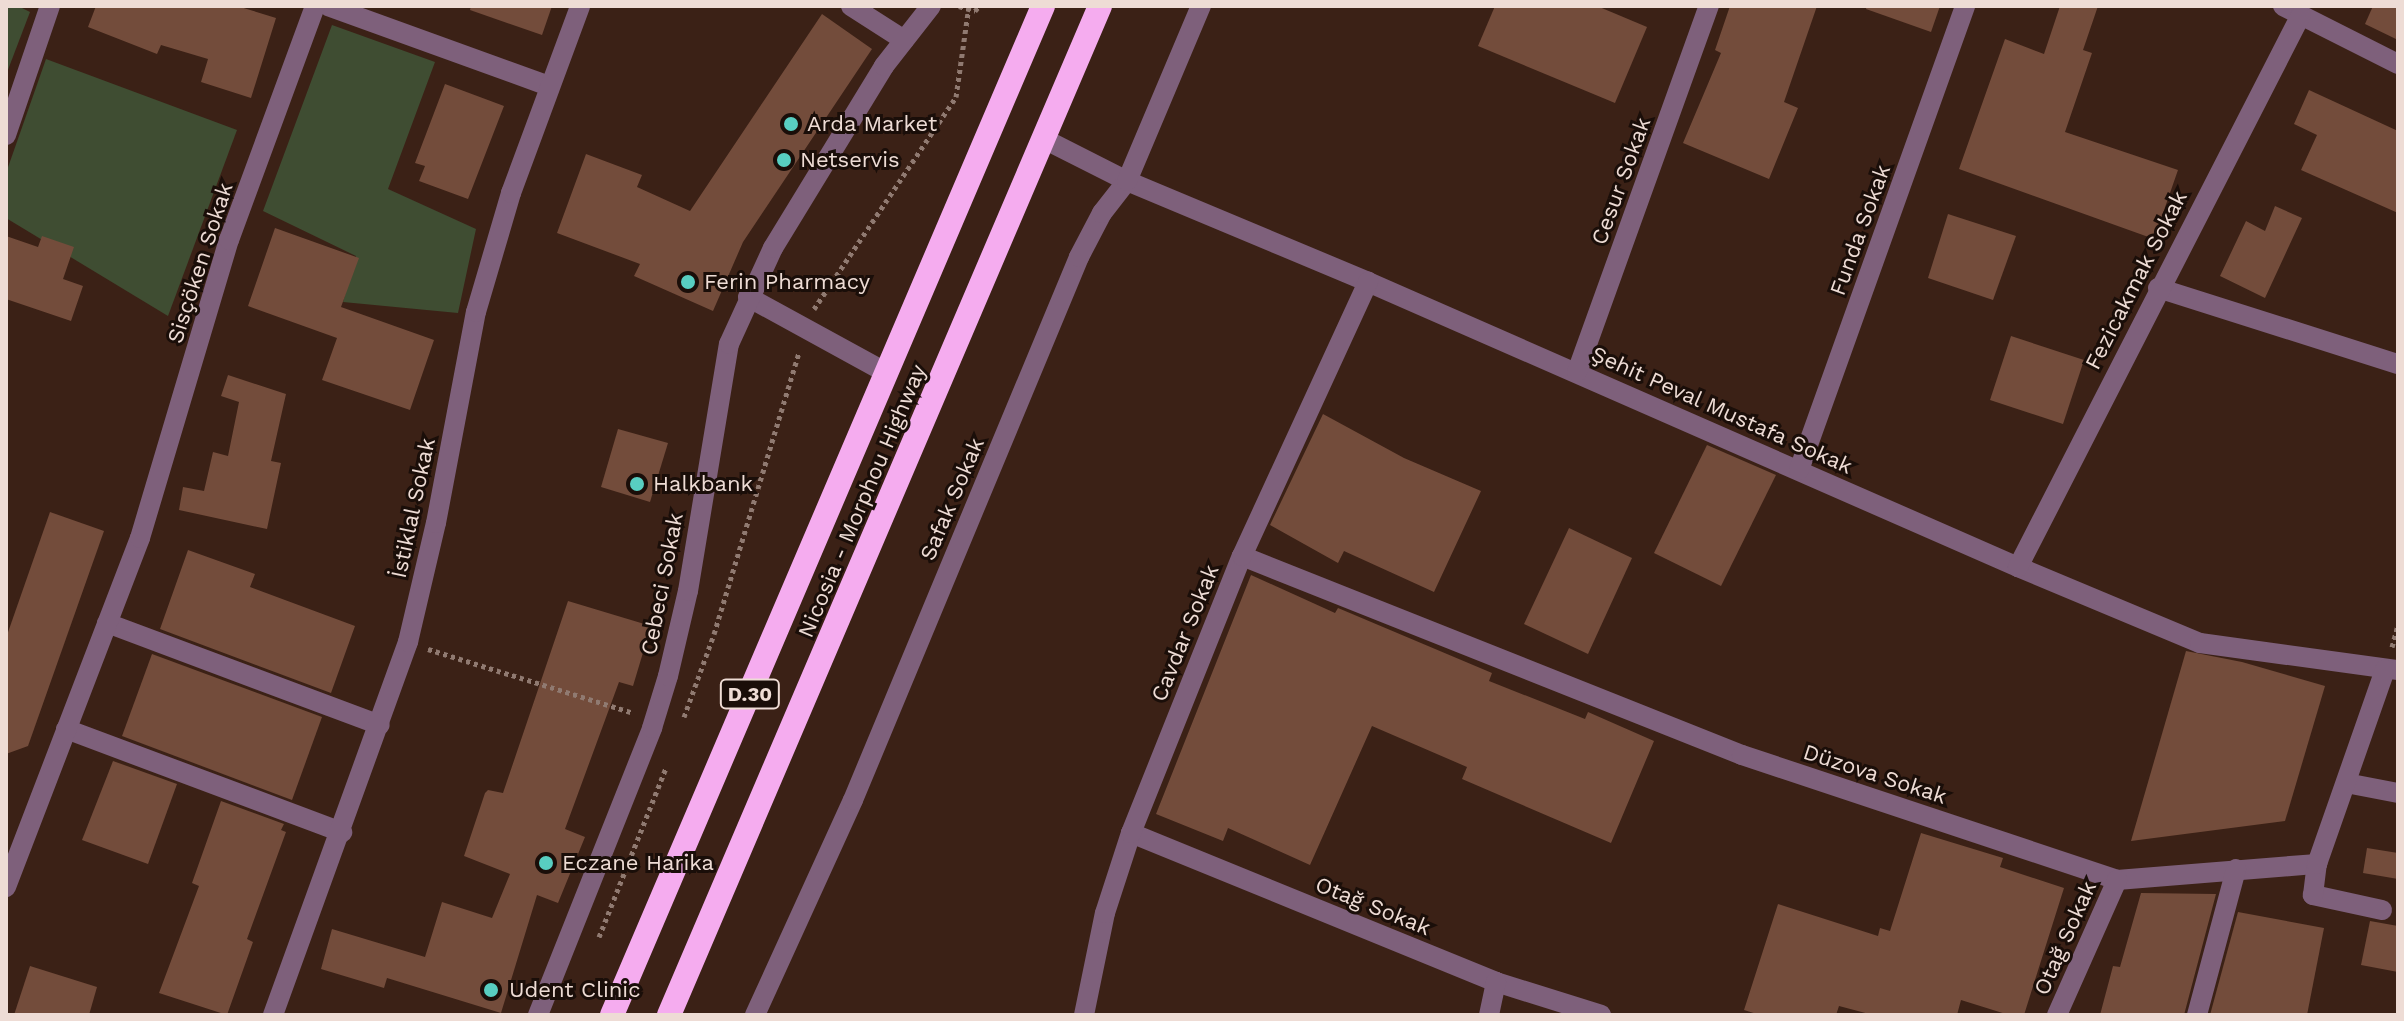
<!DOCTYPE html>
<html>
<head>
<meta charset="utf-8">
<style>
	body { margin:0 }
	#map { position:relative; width:2404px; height:1021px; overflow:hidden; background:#3b2116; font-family:"Work Sans",sans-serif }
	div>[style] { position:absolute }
	.green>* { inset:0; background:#3f4d32 }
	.building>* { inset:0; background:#734c3b }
	.path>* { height:5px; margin-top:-2.5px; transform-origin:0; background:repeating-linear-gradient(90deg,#907a71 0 4px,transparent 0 8px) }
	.minor>* { height:20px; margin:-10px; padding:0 10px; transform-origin:10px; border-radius:10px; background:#7e607b }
	.highway>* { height:24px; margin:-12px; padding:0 12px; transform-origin:12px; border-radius:12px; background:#f5acef }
	.dots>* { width:22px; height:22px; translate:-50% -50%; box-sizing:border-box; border:4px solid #1a0e09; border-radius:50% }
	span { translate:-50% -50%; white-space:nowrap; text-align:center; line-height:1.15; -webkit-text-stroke:6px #1a0e09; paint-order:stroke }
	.shield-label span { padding:2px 6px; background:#1a0e09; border:2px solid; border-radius:6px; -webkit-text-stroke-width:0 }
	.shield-label { font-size:20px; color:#eedcd5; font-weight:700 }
	.poi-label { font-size:22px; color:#eedcd5 }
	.left { translate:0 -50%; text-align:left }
	.street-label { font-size:22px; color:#eedcd5 }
	.frame { position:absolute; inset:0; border:8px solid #eedcd5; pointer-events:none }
</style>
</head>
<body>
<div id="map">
	<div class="green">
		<div style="clip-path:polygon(6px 6px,18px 6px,30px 12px,6px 75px)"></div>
		<div style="clip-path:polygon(332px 25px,435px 62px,388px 189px,476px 229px,458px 313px,343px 302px,356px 256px,263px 211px)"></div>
		<div style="clip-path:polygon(46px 59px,237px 130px,168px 316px,6px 218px,6px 173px)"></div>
	</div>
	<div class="building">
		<div style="clip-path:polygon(96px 6px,237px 6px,276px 18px,251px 98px,201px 82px,208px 59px,161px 45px,157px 54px,88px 27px)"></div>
		<div style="clip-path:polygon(471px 6px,552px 6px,542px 35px,470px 10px)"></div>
		<div style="clip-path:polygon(1495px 6px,1597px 6px,1647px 27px,1615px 103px,1478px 46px)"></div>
		<div style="clip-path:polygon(1730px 6px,1817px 6px,1784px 102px,1798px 108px,1769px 179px,1683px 143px,1721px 53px,1715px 50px)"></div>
		<div style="clip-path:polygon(1867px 6px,1940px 6px,1931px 32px,1866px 9px)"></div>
		<div style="clip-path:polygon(2060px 6px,2098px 6px,2083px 50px,2092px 53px,2065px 132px,2178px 170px,2154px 239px,1959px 169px,2005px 39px,2044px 54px)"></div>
		<div style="clip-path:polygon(2373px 6px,2398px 6px,2398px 40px,2365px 24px)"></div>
		<div style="clip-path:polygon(822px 14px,872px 49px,743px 242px,713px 311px,634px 276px,640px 264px,557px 233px,586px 154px,642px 175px,637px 187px,690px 211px)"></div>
		<div style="clip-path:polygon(445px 84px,504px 106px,468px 199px,419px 181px,425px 166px,415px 163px)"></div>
		<div style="clip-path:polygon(2309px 90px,2398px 131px,2398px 213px,2301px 170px,2317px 135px,2294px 124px)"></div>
		<div style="clip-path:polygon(2275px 206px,2302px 218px,2265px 298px,2220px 276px,2246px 221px,2265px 231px)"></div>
		<div style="clip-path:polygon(1948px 214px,2016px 236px,1993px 300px,1928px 278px)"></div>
		<div style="clip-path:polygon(275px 228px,359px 258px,341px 307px,434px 340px,410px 410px,322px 380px,337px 338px,248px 306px)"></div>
		<div style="clip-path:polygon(6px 236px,38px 247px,42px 236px,74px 247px,63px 279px,83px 286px,71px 321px,6px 299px)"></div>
		<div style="clip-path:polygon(2011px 336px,2084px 360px,2063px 424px,1990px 400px)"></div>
		<div style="clip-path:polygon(228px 375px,286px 394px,271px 461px,281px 463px,267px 529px,179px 510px,183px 487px,204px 491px,213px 452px,228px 456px,239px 402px,221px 396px)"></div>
		<div style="clip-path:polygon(1323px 414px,1404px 458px,1481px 491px,1434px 592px,1344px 551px,1338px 563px,1270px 525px)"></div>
		<div style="clip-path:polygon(618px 429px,668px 443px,650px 502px,601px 487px)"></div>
		<div style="clip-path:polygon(1707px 445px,1776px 475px,1721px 586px,1654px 553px)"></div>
		<div style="clip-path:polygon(50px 512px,104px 531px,28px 746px,6px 754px,6px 638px)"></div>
		<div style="clip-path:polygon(1569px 528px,1632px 558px,1588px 654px,1524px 624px)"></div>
		<div style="clip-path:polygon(188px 550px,255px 574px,250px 587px,355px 626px,331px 693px,160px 629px)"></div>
		<div style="clip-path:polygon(1251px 575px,1335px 613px,1338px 608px,1492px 673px,1489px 681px,1585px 719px,1588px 712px,1654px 741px,1611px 843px,1462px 779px,1467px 767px,1372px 726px,1310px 865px,1228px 828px,1223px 841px,1156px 814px)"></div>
		<div style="clip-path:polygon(568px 601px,651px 626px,633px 686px,619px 682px,565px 829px,585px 837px,558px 903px,537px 895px,501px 1013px,387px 978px,384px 988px,321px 969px,332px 929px,425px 957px,442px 902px,492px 918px,510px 874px,464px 856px,485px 793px,488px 790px,503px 793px)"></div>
		<div style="clip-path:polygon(2186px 651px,2242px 662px,2325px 686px,2285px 821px,2131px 841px)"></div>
		<div style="clip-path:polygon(152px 654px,322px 717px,292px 800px,122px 736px)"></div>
		<div style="clip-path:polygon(113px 761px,177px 784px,148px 864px,82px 840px)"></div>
		<div style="clip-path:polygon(221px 801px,284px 824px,281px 830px,286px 832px,247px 939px,253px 942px,227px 1015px,159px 993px,199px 886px,192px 883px)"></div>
		<div style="clip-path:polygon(1921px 833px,2003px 858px,2000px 867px,2064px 888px,2024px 1015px,2009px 1015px,1961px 1000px,1957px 1015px,1873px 1015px,1839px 1006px,1836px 1015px,1760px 1015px,1744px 1010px,1778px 904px,1878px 936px,1880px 928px,1890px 931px)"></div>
		<div style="clip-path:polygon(2367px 848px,2398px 853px,2398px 879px,2363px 873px)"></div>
		<div style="clip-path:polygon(2141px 893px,2216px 894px,2184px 1015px,2100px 1015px,2113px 966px,2120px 967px)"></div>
		<div style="clip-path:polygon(2238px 912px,2324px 928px,2307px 1015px,2210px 1015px)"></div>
		<div style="clip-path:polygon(2370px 921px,2398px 926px,2398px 972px,2361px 965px)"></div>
		<div style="clip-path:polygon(30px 966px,97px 987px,89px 1015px,14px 1015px)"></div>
	</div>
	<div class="path">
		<div style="left:959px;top:6px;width:17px;rotate:17deg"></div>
		<div style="left:975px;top:11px;width:6px;rotate:-51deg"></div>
		<div style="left:814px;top:309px;width:255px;rotate:-56.2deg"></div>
		<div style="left:956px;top:97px;width:92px;rotate:-81.9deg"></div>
		<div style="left:2392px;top:647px;width:23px;rotate:-75deg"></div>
		<div style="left:428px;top:649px;width:215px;rotate:17.3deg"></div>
		<div style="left:684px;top:717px;width:88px;rotate:-70.1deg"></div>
		<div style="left:714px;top:634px;width:294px;rotate:-73.2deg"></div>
		<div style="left:599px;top:937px;width:182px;rotate:-68.4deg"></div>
	</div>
	<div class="minor">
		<div style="left:328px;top:6px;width:235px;rotate:19.9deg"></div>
		<div style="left:851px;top:6px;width:63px;rotate:32.7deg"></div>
		<div style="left:2283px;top:6px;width:129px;rotate:26.8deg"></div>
		<div style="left:6px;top:135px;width:136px;rotate:-71.2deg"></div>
		<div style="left:1042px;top:138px;width:95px;rotate:26.8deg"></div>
		<div style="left:1127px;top:181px;width:261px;rotate:22.7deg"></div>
		<div style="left:1368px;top:282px;width:710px;rotate:23.68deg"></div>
		<div style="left:2018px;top:567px;width:197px;rotate:22.7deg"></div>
		<div style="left:2200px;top:643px;width:200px;rotate:7.8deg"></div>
		<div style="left:2158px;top:288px;width:252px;rotate:17.6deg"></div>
		<div style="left:748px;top:297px;width:158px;rotate:28.7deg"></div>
		<div style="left:1577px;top:372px;width:389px;rotate:-70.2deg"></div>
		<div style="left:1799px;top:470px;width:493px;rotate:-70.3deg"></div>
		<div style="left:1242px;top:556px;width:538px;rotate:21.7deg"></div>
		<div style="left:1742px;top:755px;width:395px;rotate:18.4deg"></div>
		<div style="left:2117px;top:880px;width:201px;rotate:-4.6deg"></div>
		<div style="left:2018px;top:567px;width:620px;rotate:-62.86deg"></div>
		<div style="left:107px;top:623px;width:291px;rotate:20.5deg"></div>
		<div style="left:66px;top:729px;width:295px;rotate:20.5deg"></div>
		<div style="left:2346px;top:783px;width:53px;rotate:10.9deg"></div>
		<div style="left:1131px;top:833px;width:394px;rotate:22.2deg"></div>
		<div style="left:1496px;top:982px;width:110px;rotate:17.4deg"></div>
		<div style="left:6px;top:887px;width:374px;rotate:-69deg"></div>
		<div style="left:140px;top:538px;width:311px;rotate:-73.4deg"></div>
		<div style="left:229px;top:240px;width:249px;rotate:-69.8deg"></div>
		<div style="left:2382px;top:910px;width:71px;rotate:-167.7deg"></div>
		<div style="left:2313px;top:895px;width:31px;rotate:-83deg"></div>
		<div style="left:2317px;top:864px;width:206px;rotate:-70.7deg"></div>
		<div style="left:273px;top:1015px;width:397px;rotate:-70.1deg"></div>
		<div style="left:408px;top:642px;width:122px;rotate:-76.8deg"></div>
		<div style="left:436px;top:523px;width:215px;rotate:-79.3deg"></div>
		<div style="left:476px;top:312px;width:124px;rotate:-73.6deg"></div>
		<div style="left:511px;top:193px;width:199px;rotate:-69.7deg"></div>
		<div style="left:538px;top:1015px;width:309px;rotate:-68.3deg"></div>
		<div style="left:652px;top:728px;width:54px;rotate:-72.9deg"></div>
		<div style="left:668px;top:676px;width:87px;rotate:-76.8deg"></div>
		<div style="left:688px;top:591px;width:250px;rotate:-80.6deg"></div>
		<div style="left:729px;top:344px;width:106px;rotate:-65.4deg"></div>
		<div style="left:773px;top:248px;width:213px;rotate:-58.6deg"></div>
		<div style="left:884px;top:66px;width:76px;rotate:-51.9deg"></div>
		<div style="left:755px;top:1015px;width:236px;rotate:-65.5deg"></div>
		<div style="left:853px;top:800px;width:588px;rotate:-67.4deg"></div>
		<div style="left:1079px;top:257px;width:50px;rotate:-62.4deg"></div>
		<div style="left:1102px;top:213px;width:41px;rotate:-52deg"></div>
		<div style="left:1127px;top:181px;width:190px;rotate:-67.1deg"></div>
		<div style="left:1084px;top:1015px;width:104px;rotate:-78.4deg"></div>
		<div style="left:1105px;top:913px;width:84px;rotate:-72deg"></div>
		<div style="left:1131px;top:833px;width:298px;rotate:-68.2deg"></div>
		<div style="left:1242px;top:556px;width:302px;rotate:-65.3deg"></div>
		<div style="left:1489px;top:1015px;width:34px;rotate:-78deg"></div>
		<div style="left:2057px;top:1015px;width:148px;rotate:-66deg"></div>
		<div style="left:2197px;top:1015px;width:151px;rotate:-75deg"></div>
	</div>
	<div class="highway">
		<div style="left:612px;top:1015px;width:1097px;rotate:-66.87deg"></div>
		<div style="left:669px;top:1015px;width:1097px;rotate:-66.87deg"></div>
	</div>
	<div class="dots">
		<div style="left:791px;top:124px;background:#58cec1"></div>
		<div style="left:784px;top:160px;background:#58cec1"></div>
		<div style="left:688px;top:282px;background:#58cec1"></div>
		<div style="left:637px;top:484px;background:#58cec1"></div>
		<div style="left:546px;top:863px;background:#58cec1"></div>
		<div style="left:491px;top:990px;background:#58cec1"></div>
	</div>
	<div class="shield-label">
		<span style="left:750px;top:694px">D.30</span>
	</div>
	<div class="poi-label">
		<span class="left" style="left:807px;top:124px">Arda Market</span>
		<span class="left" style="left:800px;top:160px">Netservis</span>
		<span class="left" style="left:704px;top:282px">Ferin Pharmacy</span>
		<span class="left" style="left:653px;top:484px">Halkbank</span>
		<span class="left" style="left:562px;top:863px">Eczane Harika</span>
		<span class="left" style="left:509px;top:990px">Udent Clinic</span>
	</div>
	<div class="street-label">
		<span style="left:1621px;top:181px;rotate:-70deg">Cesur Sokak</span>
		<span style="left:1860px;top:230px;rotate:-70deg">Funda Sokak</span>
		<span style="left:200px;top:263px;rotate:-72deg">Sisçöken Sokak</span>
		<span style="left:2136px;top:280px;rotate:-63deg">Fezicakmak Sokak</span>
		<span style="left:1722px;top:410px;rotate:24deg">Şehit Peval Mustafa Sokak</span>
		<span style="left:952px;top:499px;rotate:-67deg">Safak Sokak</span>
		<span style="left:862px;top:501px;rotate:-67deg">Nicosia - Morphou Highway</span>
		<span style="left:413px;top:508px;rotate:-78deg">İstiklal Sokak</span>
		<span style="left:662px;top:584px;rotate:-79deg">Cebeci Sokak</span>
		<span style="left:1185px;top:633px;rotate:-68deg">Cavdar Sokak</span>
		<span style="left:1875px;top:774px;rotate:18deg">Düzova Sokak</span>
		<span style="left:1373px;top:906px;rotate:22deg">Otağ Sokak</span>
		<span style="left:2065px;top:938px;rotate:-66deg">Otağ Sokak</span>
	</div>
	<div class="frame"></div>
</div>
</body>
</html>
